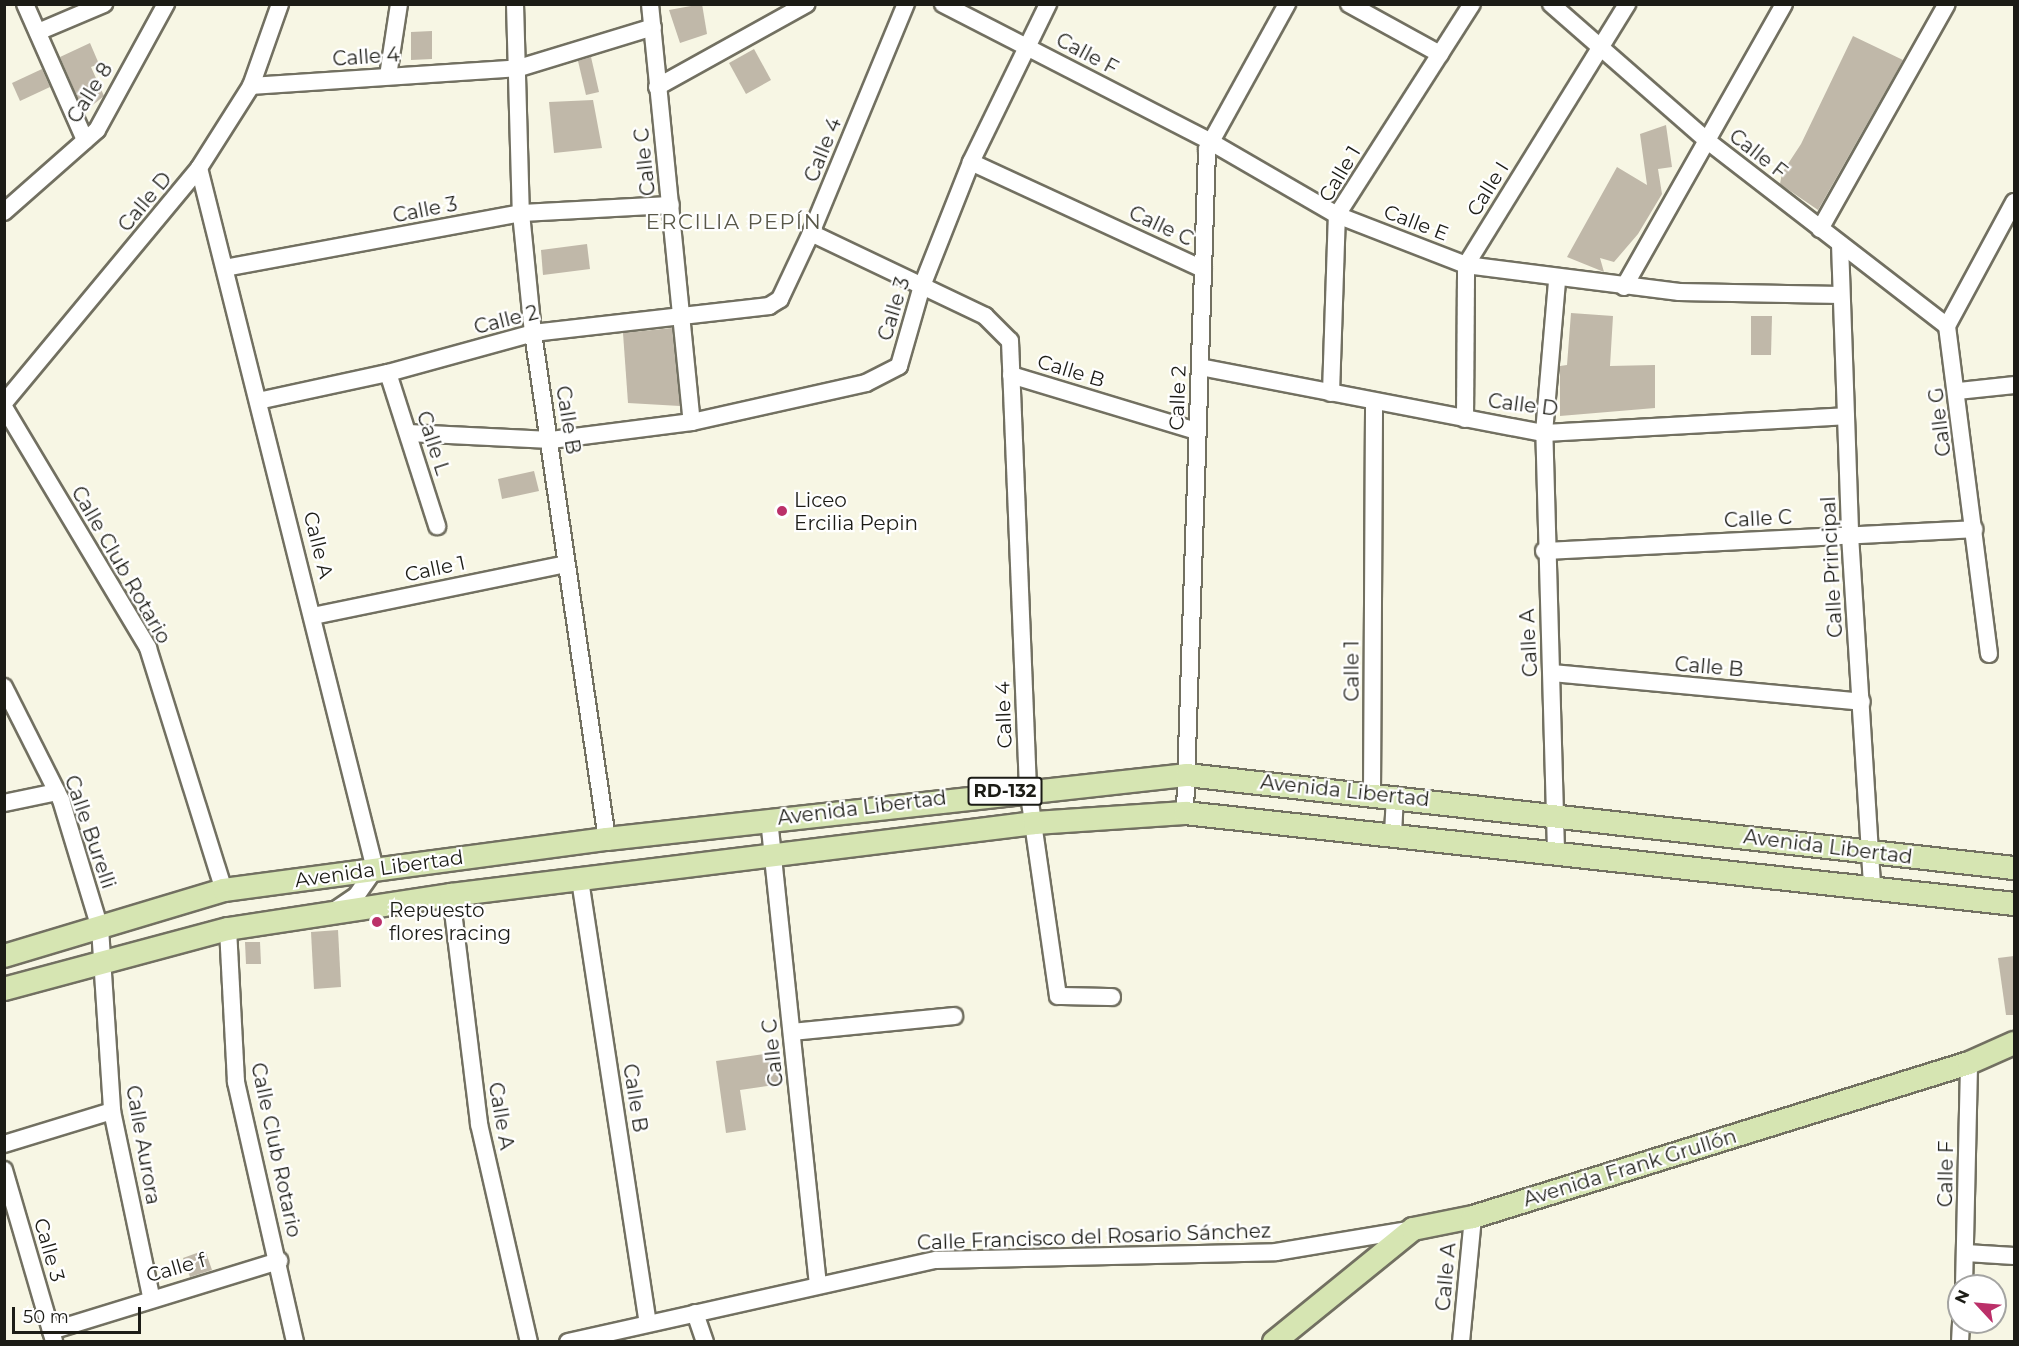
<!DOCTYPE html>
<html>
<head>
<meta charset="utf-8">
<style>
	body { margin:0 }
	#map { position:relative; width:2019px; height:1346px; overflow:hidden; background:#f7f6e4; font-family:Montserrat,sans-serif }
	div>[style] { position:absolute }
	.building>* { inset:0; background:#c0b8a9 }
	.roads { filter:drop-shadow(2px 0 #727061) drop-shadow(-2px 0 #727061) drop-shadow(0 2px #727061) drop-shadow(0 -2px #727061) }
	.minor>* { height:16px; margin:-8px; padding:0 8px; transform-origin:8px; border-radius:8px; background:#fff }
	.major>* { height:22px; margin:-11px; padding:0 11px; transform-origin:11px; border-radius:11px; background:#d6e5b2 }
	.dots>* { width:16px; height:16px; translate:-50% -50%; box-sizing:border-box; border:3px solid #fff; border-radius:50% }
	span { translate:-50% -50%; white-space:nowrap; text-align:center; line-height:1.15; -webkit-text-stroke:4.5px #fff; paint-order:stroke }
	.shield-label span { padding:2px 4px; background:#fff; border:2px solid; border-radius:4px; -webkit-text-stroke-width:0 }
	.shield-label { font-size:18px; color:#1c1c16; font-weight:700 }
	.street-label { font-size:20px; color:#1c1c16 }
	.poi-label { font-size:20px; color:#1c1c16 }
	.left { translate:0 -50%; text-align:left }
	.neighbourhood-label { font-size:21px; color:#595849; letter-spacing:1.5px }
	.frame { position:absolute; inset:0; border:6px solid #1c1c16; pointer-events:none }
	.north { position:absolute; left:1947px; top:1274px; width:60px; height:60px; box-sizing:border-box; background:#fff; border:2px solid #a4a4a2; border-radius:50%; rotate:296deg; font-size:16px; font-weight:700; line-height:24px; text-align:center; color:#1c1c16 }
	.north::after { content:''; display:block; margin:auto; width:21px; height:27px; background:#bb3069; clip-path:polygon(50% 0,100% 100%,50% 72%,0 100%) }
	.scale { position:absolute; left:12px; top:1307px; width:129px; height:27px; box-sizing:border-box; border:3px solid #1c1c16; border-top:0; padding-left:8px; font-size:18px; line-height:21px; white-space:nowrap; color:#1c1c16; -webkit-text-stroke:4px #fff; paint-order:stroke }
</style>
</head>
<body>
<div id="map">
	<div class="building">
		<div style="clip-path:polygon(702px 4px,707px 34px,680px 43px,669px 10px)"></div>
		<div style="clip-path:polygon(432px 31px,432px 59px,411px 60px,411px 32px)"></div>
		<div style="clip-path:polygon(1853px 36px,1903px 60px,1818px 210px,1780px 184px,1782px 173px,1801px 144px)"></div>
		<div style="clip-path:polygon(90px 43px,99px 64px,91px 67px,104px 96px,84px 112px,60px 57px)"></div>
		<div style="clip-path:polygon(754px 49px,771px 80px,746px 94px,729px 63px)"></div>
		<div style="clip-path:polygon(591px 57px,599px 92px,586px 95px,578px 61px)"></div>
		<div style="clip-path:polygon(42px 69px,50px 87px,20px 101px,12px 83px)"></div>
		<div style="clip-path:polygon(593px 100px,602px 148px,554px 153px,549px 102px)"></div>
		<div style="clip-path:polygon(1666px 125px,1672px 167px,1658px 169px,1662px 194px,1638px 234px,1614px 262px,1600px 258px,1604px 272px,1567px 257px,1617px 167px,1647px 185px,1640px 134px)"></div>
		<div style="clip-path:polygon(587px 244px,590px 269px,543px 275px,541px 250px)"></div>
		<div style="clip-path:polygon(1571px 313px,1613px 316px,1610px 366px,1655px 365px,1655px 408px,1560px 416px,1560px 366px,1567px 365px)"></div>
		<div style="clip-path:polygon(1751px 316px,1772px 316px,1771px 355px,1751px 355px)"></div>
		<div style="clip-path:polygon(672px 328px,680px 406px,628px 403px,623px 333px)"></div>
		<div style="clip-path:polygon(534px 471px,539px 491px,502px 499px,498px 479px)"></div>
		<div style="clip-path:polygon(338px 930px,341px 987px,314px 989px,311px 932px)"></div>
		<div style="clip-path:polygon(245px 942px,260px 942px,261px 964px,246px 964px)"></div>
		<div style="clip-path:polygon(2014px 956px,2014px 1015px,2006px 1015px,1998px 958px)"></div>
		<div style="clip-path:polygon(777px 1052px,782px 1084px,740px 1090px,746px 1130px,726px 1133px,716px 1061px)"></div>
		<div style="clip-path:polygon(205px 1250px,212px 1270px,190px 1277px,183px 1258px)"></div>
	</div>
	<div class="roads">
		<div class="minor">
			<div style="left:25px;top:4px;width:149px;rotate:66.2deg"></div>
			<div style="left:515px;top:4px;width:209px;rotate:88.4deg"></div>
			<div style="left:521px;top:213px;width:121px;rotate:84.3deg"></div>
			<div style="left:533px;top:333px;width:511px;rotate:81.68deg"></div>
			<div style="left:650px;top:4px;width:420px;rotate:84.3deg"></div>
			<div style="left:943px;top:4px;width:301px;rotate:27.2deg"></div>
			<div style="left:1211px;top:142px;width:146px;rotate:30.1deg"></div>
			<div style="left:1337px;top:215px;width:138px;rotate:21.2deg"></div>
			<div style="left:1466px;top:265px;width:215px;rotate:7.2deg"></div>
			<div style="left:1679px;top:292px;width:162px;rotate:1.1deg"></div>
			<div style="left:1349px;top:4px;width:104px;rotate:28.8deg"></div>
			<div style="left:1551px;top:4px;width:205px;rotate:41.2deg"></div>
			<div style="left:1705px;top:139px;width:306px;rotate:37.7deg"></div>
			<div style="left:38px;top:32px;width:72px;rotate:-23deg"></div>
			<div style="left:388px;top:76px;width:73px;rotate:-81.3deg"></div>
			<div style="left:251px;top:86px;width:269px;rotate:-3.8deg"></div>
			<div style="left:519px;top:68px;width:140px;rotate:-17deg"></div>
			<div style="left:657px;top:87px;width:171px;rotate:-29deg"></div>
			<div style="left:971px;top:162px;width:255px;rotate:24.8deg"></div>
			<div style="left:199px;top:168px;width:723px;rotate:75.91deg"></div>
			<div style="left:375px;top:869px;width:33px;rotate:125deg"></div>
			<div style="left:356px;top:896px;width:27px;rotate:146deg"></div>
			<div style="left:4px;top:212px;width:124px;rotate:-41.4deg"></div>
			<div style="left:97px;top:130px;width:144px;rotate:-61.3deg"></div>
			<div style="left:1820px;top:229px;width:258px;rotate:-60.6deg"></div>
			<div style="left:811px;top:233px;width:193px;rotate:25.5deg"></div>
			<div style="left:985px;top:316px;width:35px;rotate:45deg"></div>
			<div style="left:1010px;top:341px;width:447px;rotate:87.7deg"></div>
			<div style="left:1028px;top:788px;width:210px;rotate:81.8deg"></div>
			<div style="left:1058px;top:996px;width:54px;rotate:1.1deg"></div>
			<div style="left:1840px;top:244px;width:291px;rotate:88deg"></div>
			<div style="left:1850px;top:535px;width:353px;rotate:86.4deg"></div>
			<div style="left:225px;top:268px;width:301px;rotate:-10.5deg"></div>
			<div style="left:521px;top:213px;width:150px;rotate:-3.1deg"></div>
			<div style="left:1624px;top:287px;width:325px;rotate:-60.5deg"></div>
			<div style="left:1200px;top:367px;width:350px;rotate:10.9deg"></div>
			<div style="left:1544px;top:433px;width:302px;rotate:-3.2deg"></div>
			<div style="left:388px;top:373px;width:161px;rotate:72.2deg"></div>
			<div style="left:1011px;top:375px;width:194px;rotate:16.8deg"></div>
			<div style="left:1958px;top:391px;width:56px;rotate:-6.1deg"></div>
			<div style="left:1331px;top:393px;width:178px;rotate:-88.1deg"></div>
			<div style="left:1337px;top:215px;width:250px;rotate:-57.4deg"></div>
			<div style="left:258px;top:401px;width:133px;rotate:-12.2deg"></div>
			<div style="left:388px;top:373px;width:150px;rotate:-15.4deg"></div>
			<div style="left:533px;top:333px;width:238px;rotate:-6.5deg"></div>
			<div style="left:769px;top:306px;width:13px;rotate:-32deg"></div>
			<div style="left:780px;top:299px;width:73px;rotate:-64.8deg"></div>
			<div style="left:811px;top:233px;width:248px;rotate:-67.5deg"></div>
			<div style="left:4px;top:403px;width:305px;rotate:-50.3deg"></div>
			<div style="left:199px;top:168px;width:97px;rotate:-57.6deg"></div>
			<div style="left:251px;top:86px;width:87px;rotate:-70.5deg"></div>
			<div style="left:4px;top:407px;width:281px;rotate:59.1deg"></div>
			<div style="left:148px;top:648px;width:254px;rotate:72.6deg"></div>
			<div style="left:1465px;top:419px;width:154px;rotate:-89.6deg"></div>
			<div style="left:1466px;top:265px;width:307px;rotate:-58.3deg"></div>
			<div style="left:408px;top:433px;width:143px;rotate:2.8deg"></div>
			<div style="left:551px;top:440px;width:142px;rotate:-7.3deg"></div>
			<div style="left:692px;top:422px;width:178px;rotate:-12.6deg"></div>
			<div style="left:866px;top:383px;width:37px;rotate:-27deg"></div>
			<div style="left:899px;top:366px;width:83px;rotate:-74deg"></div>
			<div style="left:922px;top:286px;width:133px;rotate:-68.4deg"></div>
			<div style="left:971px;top:162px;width:176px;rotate:-64deg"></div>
			<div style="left:1544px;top:551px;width:431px;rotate:-2.9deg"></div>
			<div style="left:313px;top:616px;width:258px;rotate:-11.6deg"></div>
			<div style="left:1989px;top:654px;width:331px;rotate:-97.3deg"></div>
			<div style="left:1947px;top:326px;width:141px;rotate:-61.6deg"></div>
			<div style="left:1552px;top:673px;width:311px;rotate:5.3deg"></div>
			<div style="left:4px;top:687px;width:127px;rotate:63.2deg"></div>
			<div style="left:61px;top:800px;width:134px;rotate:73.1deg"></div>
			<div style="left:100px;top:928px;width:183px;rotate:86.2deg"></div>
			<div style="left:112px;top:1111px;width:189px;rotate:78.1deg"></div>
			<div style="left:1372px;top:794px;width:391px;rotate:-89.7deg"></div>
			<div style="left:4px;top:803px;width:54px;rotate:-11.7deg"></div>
			<div style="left:1185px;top:813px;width:664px;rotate:-88.1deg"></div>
			<div style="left:1207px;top:149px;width:166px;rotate:-61.1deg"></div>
			<div style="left:769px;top:819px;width:467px;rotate:84deg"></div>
			<div style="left:1393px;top:834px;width:37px;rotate:-87deg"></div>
			<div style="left:1556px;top:851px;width:418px;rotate:-91.6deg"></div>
			<div style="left:1544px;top:433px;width:153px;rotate:-85.1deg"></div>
			<div style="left:580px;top:880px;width:447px;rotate:81.3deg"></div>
			<div style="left:451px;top:895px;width:231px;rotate:83deg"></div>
			<div style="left:479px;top:1124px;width:224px;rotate:77.1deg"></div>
			<div style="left:228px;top:929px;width:153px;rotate:87deg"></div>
			<div style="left:236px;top:1082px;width:267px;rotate:77.2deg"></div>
			<div style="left:792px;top:1032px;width:163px;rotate:-5.6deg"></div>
			<div style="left:4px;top:1144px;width:113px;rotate:-17deg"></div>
			<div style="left:4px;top:1170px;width:178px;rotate:73.7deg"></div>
			<div style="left:1966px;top:1253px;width:48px;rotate:3.6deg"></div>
			<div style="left:1964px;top:1286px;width:223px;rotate:-88.7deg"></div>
			<div style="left:695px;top:1313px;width:31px;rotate:71deg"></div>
			<div style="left:51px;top:1331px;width:239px;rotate:-17.1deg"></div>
			<div style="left:568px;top:1342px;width:377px;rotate:-12.6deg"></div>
			<div style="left:936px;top:1260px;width:340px;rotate:-1.3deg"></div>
			<div style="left:1276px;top:1252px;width:139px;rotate:-9.5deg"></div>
			<div style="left:1461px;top:1342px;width:126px;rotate:-84.5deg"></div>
			<div style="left:1960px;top:1342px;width:20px;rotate:-87deg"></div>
		</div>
		<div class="major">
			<div style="left:4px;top:956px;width:230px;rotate:-16.7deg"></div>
			<div style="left:224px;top:890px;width:386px;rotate:-7.6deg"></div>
			<div style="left:607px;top:839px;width:584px;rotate:-6.3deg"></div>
			<div style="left:1187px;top:775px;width:832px;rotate:6.42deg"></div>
			<div style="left:4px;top:989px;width:232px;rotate:-15deg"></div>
			<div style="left:228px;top:929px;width:226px;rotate:-8.7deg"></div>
			<div style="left:451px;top:895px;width:588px;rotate:-7.03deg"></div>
			<div style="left:1035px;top:823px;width:150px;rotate:-3.8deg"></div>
			<div style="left:1185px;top:813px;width:834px;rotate:6.26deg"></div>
			<div style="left:1274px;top:1342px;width:179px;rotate:-39.1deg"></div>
			<div style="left:1413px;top:1229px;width:61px;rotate:-11.3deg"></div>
			<div style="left:1473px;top:1217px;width:519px;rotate:-17.25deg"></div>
			<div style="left:1969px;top:1063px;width:49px;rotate:-24deg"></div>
		</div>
	</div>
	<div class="dots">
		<div style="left:782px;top:511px;background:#bb3069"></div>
		<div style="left:377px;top:922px;background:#bb3069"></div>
	</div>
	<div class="shield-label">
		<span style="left:1005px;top:791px">RD-132</span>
	</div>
	<div class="street-label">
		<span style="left:1087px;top:54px;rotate:28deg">Calle F</span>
		<span style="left:366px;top:57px;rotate:-4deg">Calle 4</span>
		<span style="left:90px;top:93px;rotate:-58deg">Calle 8</span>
		<span style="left:823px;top:150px;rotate:-68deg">Calle 4</span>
		<span style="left:1758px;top:154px;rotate:38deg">Calle F</span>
		<span style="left:645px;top:162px;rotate:-96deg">Calle C</span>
		<span style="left:1340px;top:174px;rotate:-59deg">Calle 1</span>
		<span style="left:1488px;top:189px;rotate:-58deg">Calle I</span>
		<span style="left:145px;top:202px;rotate:-50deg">Calle D</span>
		<span style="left:425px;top:210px;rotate:-11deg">Calle 3</span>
		<span style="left:1416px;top:223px;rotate:21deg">Calle E</span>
		<span style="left:1161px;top:226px;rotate:25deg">Calle C</span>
		<span style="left:894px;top:309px;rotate:-73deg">Calle 3</span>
		<span style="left:506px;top:320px;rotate:-14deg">Calle 2</span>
		<span style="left:1071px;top:371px;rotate:17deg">Calle B</span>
		<span style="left:1178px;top:398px;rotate:-88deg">Calle 2</span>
		<span style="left:1523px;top:405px;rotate:7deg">Calle D</span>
		<span style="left:568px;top:420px;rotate:81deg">Calle B</span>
		<span style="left:1940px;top:422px;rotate:-97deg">Calle G</span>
		<span style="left:433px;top:443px;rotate:72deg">Calle L</span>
		<span style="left:1758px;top:519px;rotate:-3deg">Calle C</span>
		<span style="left:318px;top:545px;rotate:76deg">Calle A</span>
		<span style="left:121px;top:565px;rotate:60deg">Calle Club Rotario</span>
		<span style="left:1832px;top:567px;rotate:-93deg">Calle Principal</span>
		<span style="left:435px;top:569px;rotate:-12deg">Calle 1</span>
		<span style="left:1529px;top:643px;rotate:-93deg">Calle A</span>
		<span style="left:1709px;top:667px;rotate:5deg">Calle B</span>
		<span style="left:1352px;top:671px;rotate:-90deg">Calle 1</span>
		<span style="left:1004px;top:715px;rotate:-92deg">Calle 4</span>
		<span style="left:1345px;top:791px;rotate:6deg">Avenida Libertad</span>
		<span style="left:862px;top:808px;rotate:-7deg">Avenida Libertad</span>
		<span style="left:90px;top:832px;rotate:71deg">Calle Burelli</span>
		<span style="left:1828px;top:847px;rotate:7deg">Avenida Libertad</span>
		<span style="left:379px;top:869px;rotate:-8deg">Avenida Libertad</span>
		<span style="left:773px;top:1053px;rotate:-96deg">Calle C</span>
		<span style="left:635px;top:1098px;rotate:81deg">Calle B</span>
		<span style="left:501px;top:1116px;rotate:80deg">Calle A</span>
		<span style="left:143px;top:1145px;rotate:80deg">Calle Aurora</span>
		<span style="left:276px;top:1150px;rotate:78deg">Calle Club Rotario</span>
		<span style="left:1630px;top:1168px;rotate:-17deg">Avenida Frank Grullón</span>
		<span style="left:1946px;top:1174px;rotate:-89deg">Calle F</span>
		<span style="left:1094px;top:1237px;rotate:-2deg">Calle Francisco del Rosario Sánchez</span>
		<span style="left:49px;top:1250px;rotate:74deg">Calle 3</span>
		<span style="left:176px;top:1268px;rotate:-16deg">Calle f</span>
		<span style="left:1446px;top:1277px;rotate:-85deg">Calle A</span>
	</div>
	<div class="poi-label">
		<span class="left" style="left:794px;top:512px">Liceo<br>Ercilia Pepin</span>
		<span class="left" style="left:389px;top:922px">Repuesto<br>flores racing</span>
	</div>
	<div class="neighbourhood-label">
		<span style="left:734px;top:222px">ERCILIA PEPÍN</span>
	</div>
	<div class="frame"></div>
	<div class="north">N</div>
	<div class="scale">50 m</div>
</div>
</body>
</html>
